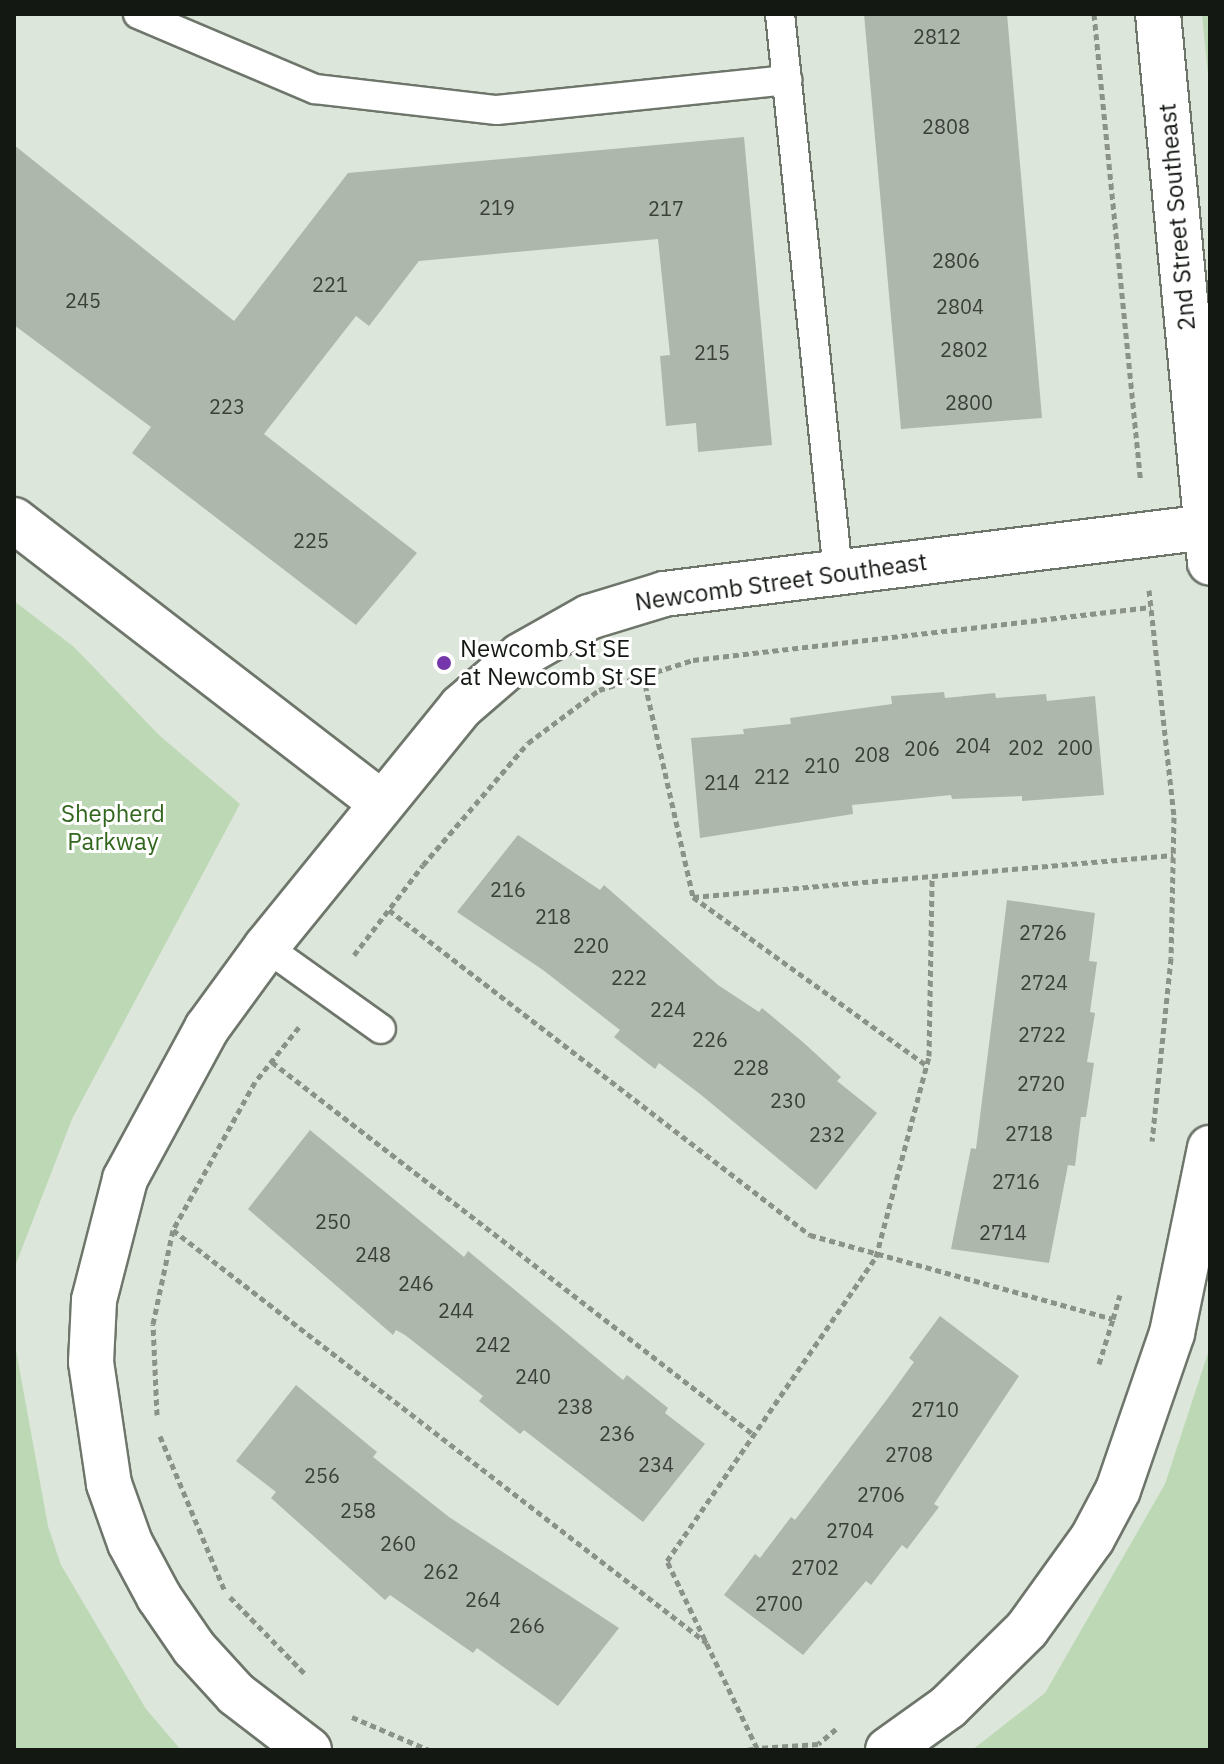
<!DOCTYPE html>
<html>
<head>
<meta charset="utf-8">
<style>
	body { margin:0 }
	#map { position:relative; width:1224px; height:1764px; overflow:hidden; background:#dde6da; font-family:"IBM Plex Sans",sans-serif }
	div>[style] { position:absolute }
	.green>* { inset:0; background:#bdd8b5 }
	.building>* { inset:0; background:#adb7ab }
	.path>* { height:5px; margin-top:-2.5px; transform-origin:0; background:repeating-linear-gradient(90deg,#8b9289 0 6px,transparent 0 10px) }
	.roads { filter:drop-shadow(2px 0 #6e766b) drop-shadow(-2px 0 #6e766b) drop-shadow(0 2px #6e766b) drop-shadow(0 -2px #6e766b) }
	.lane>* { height:28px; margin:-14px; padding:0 14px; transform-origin:14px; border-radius:14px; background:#fff }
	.street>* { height:44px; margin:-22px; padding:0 22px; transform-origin:22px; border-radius:22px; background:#fff }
	.dots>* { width:22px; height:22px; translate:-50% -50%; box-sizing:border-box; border:4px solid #fff; border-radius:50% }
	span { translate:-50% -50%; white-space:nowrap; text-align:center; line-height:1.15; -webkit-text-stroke:6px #fff; paint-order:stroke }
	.number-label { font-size:20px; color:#3a4039 }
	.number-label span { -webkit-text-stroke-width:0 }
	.street-label { font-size:24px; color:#141813 }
	.poi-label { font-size:24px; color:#141813 }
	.left { translate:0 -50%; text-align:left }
	.park-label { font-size:24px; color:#31661d }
	.frame { position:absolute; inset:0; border:16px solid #141813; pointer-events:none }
</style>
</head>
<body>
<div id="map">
	<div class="green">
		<div style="clip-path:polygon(1202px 14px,1210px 14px,1210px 95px)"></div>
		<div style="clip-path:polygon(14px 601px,74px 647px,160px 736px,240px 804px,72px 1119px,14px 1269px)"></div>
		<div style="clip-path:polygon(14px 1339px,48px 1526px,61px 1565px,146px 1709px,181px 1750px,14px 1750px)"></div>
		<div style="clip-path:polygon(1210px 1347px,1210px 1750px,972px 1750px,1045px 1693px,1165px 1484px)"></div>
	</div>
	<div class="building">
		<div style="clip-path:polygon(864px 14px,1007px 14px,1042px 418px,901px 429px)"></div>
		<div style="clip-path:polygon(744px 137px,772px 445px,698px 452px,696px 423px,666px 426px,660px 356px,670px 355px,658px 239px,419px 261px,369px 326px,356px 316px,264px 434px,417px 553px,356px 625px,132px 453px,151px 427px,14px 325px,14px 145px,234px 321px,348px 173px)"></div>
		<div style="clip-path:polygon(944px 692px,945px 698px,995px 693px,996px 698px,1046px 694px,1047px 701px,1095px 696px,1104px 795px,1022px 801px,1022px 796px,952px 799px,951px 795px,852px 805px,853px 814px,700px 838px,691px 738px,744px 734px,743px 729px,791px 724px,790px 718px,892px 704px,891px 696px)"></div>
		<div style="clip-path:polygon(518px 835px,600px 890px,604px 885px,718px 985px,759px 1012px,762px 1008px,804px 1043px,841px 1077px,837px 1081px,877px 1113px,816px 1190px,700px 1094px,659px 1063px,655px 1069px,614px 1037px,620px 1030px,543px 970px,457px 912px)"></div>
		<div style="clip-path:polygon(1007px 900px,1095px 913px,1089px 961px,1097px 962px,1090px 1012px,1095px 1013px,1087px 1062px,1094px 1063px,1086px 1117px,1081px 1117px,1075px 1166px,1068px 1165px,1049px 1263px,951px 1249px,971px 1148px,976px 1149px)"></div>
		<div style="clip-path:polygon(310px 1130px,464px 1257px,468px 1251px,623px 1380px,627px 1375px,668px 1408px,665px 1413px,705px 1444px,643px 1522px,524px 1430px,520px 1434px,479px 1401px,483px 1396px,405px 1335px,396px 1330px,393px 1335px,248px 1209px)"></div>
		<div style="clip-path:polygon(940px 1316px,1019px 1376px,934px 1504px,939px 1507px,907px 1549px,902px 1545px,871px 1585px,866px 1581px,803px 1655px,724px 1595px,755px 1554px,760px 1558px,791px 1517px,795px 1520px,885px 1402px,914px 1362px,909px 1358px)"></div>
		<div style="clip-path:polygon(296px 1385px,377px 1452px,373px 1457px,449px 1517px,619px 1628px,558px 1706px,477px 1648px,473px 1653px,390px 1595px,385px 1600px,271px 1498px,276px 1492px,236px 1461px)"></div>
	</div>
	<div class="path">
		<div style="left:1094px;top:14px;width:469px;rotate:84.3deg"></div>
		<div style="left:1149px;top:590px;width:228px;rotate:83.7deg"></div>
		<div style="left:1174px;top:817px;width:141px;rotate:91.2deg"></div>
		<div style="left:1171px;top:958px;width:184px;rotate:95.9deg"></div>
		<div style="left:643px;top:675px;width:228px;rotate:77.3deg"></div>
		<div style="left:693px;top:897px;width:289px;rotate:35.8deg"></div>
		<div style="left:693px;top:897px;width:482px;rotate:-5deg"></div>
		<div style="left:389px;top:910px;width:532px;rotate:37.67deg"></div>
		<div style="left:810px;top:1235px;width:314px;rotate:15.5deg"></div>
		<div style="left:1113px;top:1319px;width:25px;rotate:-74deg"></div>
		<div style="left:354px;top:955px;width:113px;rotate:-52.5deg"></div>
		<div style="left:423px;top:865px;width:161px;rotate:-49.3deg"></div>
		<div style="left:528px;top:743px;width:89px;rotate:-36.7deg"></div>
		<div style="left:599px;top:690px;width:99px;rotate:-17.7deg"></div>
		<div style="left:693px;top:660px;width:461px;rotate:-6.6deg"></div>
		<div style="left:299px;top:1027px;width:70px;rotate:128.7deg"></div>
		<div style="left:255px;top:1082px;width:169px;rotate:119deg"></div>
		<div style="left:173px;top:1230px;width:675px;rotate:37.72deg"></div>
		<div style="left:272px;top:1062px;width:609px;rotate:37.73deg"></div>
		<div style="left:1099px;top:1364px;width:47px;rotate:-72.7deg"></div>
		<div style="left:157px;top:1415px;width:91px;rotate:-92.5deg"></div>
		<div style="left:153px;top:1324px;width:96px;rotate:-78deg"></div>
		<div style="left:160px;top:1436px;width:166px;rotate:67.3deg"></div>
		<div style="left:230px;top:1597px;width:110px;rotate:45.7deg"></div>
		<div style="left:352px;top:1717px;width:84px;rotate:23.2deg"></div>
		<div style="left:836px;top:1729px;width:23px;rotate:140deg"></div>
		<div style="left:818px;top:1744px;width:61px;rotate:176.2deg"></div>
		<div style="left:757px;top:1748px;width:208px;rotate:-115.7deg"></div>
		<div style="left:667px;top:1561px;width:369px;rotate:-55.5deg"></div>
		<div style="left:876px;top:1257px;width:208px;rotate:-75.2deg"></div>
		<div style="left:929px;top:1056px;width:178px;rotate:-89deg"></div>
		<div style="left:747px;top:1750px;width:10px;rotate:-11deg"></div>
	</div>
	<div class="roads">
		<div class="lane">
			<div style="left:138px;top:14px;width:192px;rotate:23deg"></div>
			<div style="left:315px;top:89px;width:183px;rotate:6.6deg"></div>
			<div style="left:497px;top:110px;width:292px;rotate:-5.9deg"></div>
			<div style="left:780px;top:14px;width:561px;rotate:84.07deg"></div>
			<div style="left:266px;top:947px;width:141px;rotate:35.5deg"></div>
		</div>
		<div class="street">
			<div style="left:1158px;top:14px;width:551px;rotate:84.59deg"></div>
			<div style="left:14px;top:520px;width:463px;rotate:37.6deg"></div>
			<div style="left:309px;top:1750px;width:92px;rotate:-142.5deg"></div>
			<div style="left:236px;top:1694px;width:62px;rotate:-132.4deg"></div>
			<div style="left:194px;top:1648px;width:62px;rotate:-124.5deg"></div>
			<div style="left:159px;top:1597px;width:61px;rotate:-118.2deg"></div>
			<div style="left:130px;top:1543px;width:63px;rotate:-109.6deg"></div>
			<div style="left:109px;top:1484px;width:123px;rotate:-98.4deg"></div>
			<div style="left:91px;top:1362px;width:62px;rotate:-87.2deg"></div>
			<div style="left:94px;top:1300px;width:125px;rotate:-75.6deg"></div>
			<div style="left:125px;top:1179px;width:172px;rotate:-61.5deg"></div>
			<div style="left:207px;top:1028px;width:100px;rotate:-53.9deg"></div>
			<div style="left:266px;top:947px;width:309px;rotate:-50.9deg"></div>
			<div style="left:461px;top:707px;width:78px;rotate:-40.8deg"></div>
			<div style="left:520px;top:656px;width:79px;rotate:-29.5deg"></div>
			<div style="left:589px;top:617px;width:78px;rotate:-17deg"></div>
			<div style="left:664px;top:594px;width:547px;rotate:-7.03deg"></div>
			<div style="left:888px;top:1750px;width:74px;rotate:-35.6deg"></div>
			<div style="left:948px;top:1707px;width:111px;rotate:-44.6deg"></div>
			<div style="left:1027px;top:1629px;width:111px;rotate:-54.2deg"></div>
			<div style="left:1092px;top:1539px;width:55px;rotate:-62deg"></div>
			<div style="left:1118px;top:1490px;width:166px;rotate:-71deg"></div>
			<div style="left:1172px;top:1333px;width:189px;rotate:-78.4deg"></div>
		</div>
	</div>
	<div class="dots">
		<div style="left:444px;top:663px;background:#7636ab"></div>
	</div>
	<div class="number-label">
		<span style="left:937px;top:36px">2812</span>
		<span style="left:946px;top:126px">2808</span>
		<span style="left:497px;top:207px">219</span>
		<span style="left:666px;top:208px">217</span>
		<span style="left:956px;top:260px">2806</span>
		<span style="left:330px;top:284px">221</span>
		<span style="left:83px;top:300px">245</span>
		<span style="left:960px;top:306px">2804</span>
		<span style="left:964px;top:349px">2802</span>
		<span style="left:712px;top:352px">215</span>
		<span style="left:969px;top:402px">2800</span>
		<span style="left:227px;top:406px">223</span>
		<span style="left:311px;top:540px">225</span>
		<span style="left:973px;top:745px">204</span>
		<span style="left:1026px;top:747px">202</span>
		<span style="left:1075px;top:747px">200</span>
		<span style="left:922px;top:748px">206</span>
		<span style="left:872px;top:754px">208</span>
		<span style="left:822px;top:765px">210</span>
		<span style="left:772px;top:776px">212</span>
		<span style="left:722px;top:782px">214</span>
		<span style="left:508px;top:889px">216</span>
		<span style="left:553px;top:916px">218</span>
		<span style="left:1043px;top:932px">2726</span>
		<span style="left:591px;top:945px">220</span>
		<span style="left:629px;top:977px">222</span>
		<span style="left:1044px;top:982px">2724</span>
		<span style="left:668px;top:1009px">224</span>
		<span style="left:1042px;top:1034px">2722</span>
		<span style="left:710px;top:1039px">226</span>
		<span style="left:751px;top:1067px">228</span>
		<span style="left:1041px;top:1083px">2720</span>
		<span style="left:788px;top:1100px">230</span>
		<span style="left:1029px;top:1133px">2718</span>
		<span style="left:827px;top:1134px">232</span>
		<span style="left:1016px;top:1181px">2716</span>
		<span style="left:333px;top:1221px">250</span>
		<span style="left:1003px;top:1232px">2714</span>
		<span style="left:373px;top:1254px">248</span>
		<span style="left:416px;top:1283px">246</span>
		<span style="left:456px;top:1310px">244</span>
		<span style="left:493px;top:1344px">242</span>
		<span style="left:533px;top:1376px">240</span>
		<span style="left:575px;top:1406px">238</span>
		<span style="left:935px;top:1409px">2710</span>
		<span style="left:617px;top:1433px">236</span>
		<span style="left:909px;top:1454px">2708</span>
		<span style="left:656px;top:1464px">234</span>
		<span style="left:322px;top:1475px">256</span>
		<span style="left:881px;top:1494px">2706</span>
		<span style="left:358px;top:1510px">258</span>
		<span style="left:850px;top:1530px">2704</span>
		<span style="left:398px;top:1543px">260</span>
		<span style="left:815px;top:1567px">2702</span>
		<span style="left:441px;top:1571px">262</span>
		<span style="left:483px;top:1599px">264</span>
		<span style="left:779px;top:1603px">2700</span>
		<span style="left:527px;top:1625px">266</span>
	</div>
	<div class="street-label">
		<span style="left:1177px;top:217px;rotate:-95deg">2nd Street Southeast</span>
		<span style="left:781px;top:582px;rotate:-8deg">Newcomb Street Southeast</span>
	</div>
	<div class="poi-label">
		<span class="left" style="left:460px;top:663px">Newcomb St SE<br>at Newcomb St SE</span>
	</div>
	<div class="park-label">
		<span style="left:113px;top:828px">Shepherd<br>Parkway</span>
	</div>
	<div class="frame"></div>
</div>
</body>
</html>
